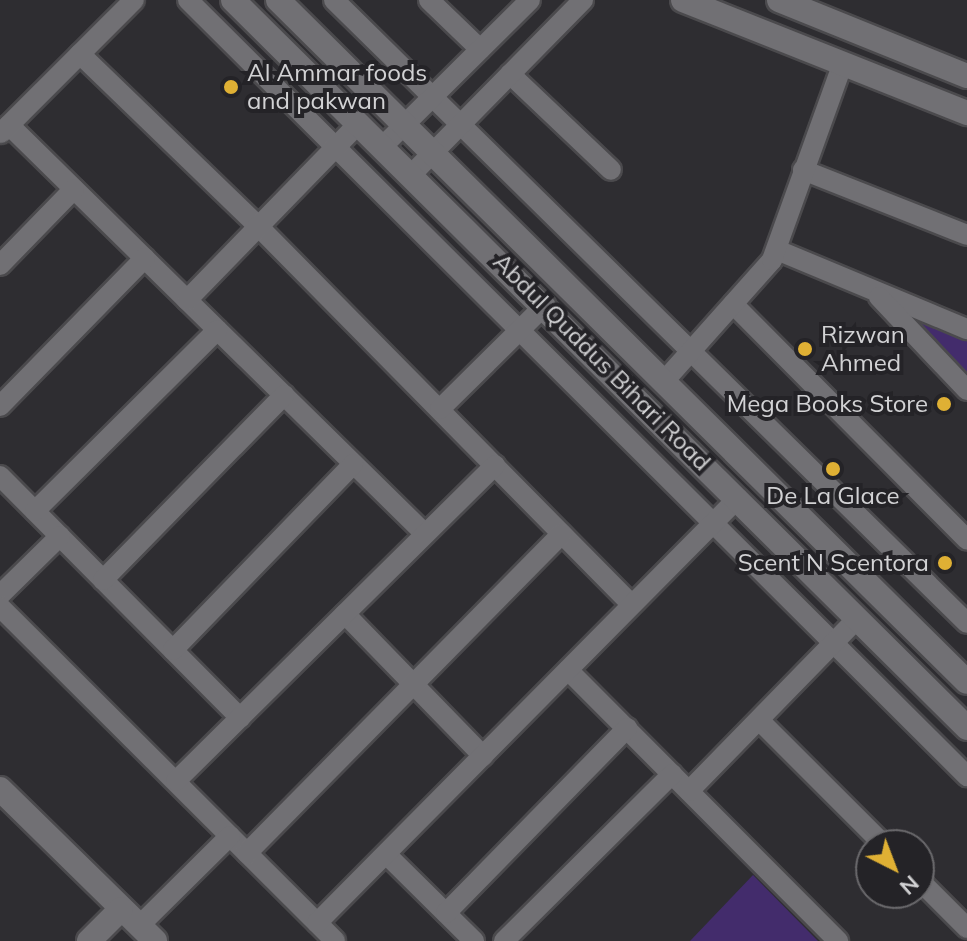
<!DOCTYPE html>
<html>
<head>
<meta charset="utf-8">
<style>
	body { margin:0 }
	#map { position:relative; width:967px; height:941px; overflow:hidden; background:#2e2d31; font-family:Mulish,sans-serif }
	div>[style] { position:absolute }
	.green>* { inset:0; background:#432c6c }
	.roads { filter:drop-shadow(2px 0 #4b4a4d) drop-shadow(-2px 0 #4b4a4d) drop-shadow(0 2px #4b4a4d) drop-shadow(0 -2px #4b4a4d) }
	.street>* { height:20px; margin:-10px; padding:0 10px; transform-origin:10px; border-radius:10px; background:#717074 }
	.secondary>* { height:24px; margin:-12px; padding:0 12px; transform-origin:12px; border-radius:12px; background:#717074 }
	.dots>* { width:22px; height:22px; translate:-50% -50%; box-sizing:border-box; border:4px solid #242327; border-radius:50% }
	span { translate:-50% -50%; white-space:nowrap; text-align:center; line-height:1.15; -webkit-text-stroke:8px #242327; paint-order:stroke }
	.poi-label { font-size:24px; color:#d2d2d4 }
	.left { translate:0 -50%; text-align:left }
	.right { translate:-100% -50%; text-align:right }
	.street-label { font-size:24px; color:#d2d2d4 }
	.north { position:absolute; left:855px; top:829px; width:80px; height:80px; box-sizing:border-box; background:#242327; border:2px solid #6a696c; border-radius:50%; rotate:138deg; font-size:22px; font-weight:700; line-height:32px; text-align:center; color:#d2d2d4 }
	.north::after { content:''; display:block; margin:auto; width:28px; height:36px; background:#dfb034; clip-path:polygon(50% 0,100% 100%,50% 72%,0 100%) }
</style>
</head>
<body>
<div id="map">
	<div class="green">
		<div style="clip-path:polygon(896px 309px,967px 338px,967px 380px)"></div>
		<div style="clip-path:polygon(753px 875px,818px 941px,690px 941px)"></div>
	</div>
	<div class="roads">
		<div class="street">
			<div style="left:188px;top:0;width:1100px;rotate:44.89deg"></div>
			<div style="left:334px;top:0;width:888px;rotate:44.54deg"></div>
			<div style="left:429px;top:0;width:71px;rotate:43.9deg"></div>
			<div style="left:80px;top:54px;width:248px;rotate:44deg"></div>
			<div style="left:258px;top:226px;width:528px;rotate:45.38deg"></div>
			<div style="left:510px;top:74px;width:139px;rotate:43.5deg"></div>
			<div style="left:9px;top:125px;width:583px;rotate:44.51deg"></div>
			<div style="left:1px;top:133px;width:188px;rotate:-45deg"></div>
			<div style="left:383px;top:146px;width:207px;rotate:-44.8deg"></div>
			<div style="left:803px;top:170px;width:176px;rotate:21.6deg"></div>
			<div style="left:412px;top:174px;width:244px;rotate:-45.5deg"></div>
			<div style="left:777px;top:250px;width:206px;rotate:22.6deg"></div>
			<div style="left:0;top:265px;width:106px;rotate:-45.8deg"></div>
			<div style="left:879px;top:297px;width:128px;rotate:46.6deg"></div>
			<div style="left:187px;top:300px;width:247px;rotate:-45.8deg"></div>
			<div style="left:733px;top:304px;width:332px;rotate:45.2deg"></div>
			<div style="left:666px;top:379px;width:159px;rotate:-48.3deg"></div>
			<div style="left:772px;top:260px;width:209px;rotate:-70.2deg"></div>
			<div style="left:0;top:406px;width:207px;rotate:-45.6deg"></div>
			<div style="left:440px;top:409px;width:148px;rotate:-44.7deg"></div>
			<div style="left:0;top:476px;width:341px;rotate:45.2deg"></div>
			<div style="left:35px;top:511px;width:257px;rotate:-44.8deg"></div>
			<div style="left:103px;top:580px;width:259px;rotate:-45.6deg"></div>
			<div style="left:0;top:595px;width:84px;rotate:-44.5deg"></div>
			<div style="left:0;top:607px;width:473px;rotate:44.9deg"></div>
			<div style="left:345px;top:614px;width:198px;rotate:45.8deg"></div>
			<div style="left:173px;top:650px;width:259px;rotate:-45.9deg"></div>
			<div style="left:568px;top:670px;width:383px;rotate:45.1deg"></div>
			<div style="left:759px;top:720px;width:177px;rotate:45deg"></div>
			<div style="left:176px;top:781px;width:449px;rotate:-44.7deg"></div>
			<div style="left:689px;top:791px;width:242px;rotate:-45.7deg"></div>
			<div style="left:247px;top:853px;width:448px;rotate:-45.4deg"></div>
			<div style="left:386px;top:854px;width:124px;rotate:44.7deg"></div>
			<div style="left:919px;top:880px;width:68px;rotate:45deg"></div>
			<div style="left:446px;top:913px;width:259px;rotate:-45.6deg"></div>
			<div style="left:317px;top:923px;width:598px;rotate:-45.27deg"></div>
			<div style="left:139px;top:926px;width:128px;rotate:-44.7deg"></div>
			<div style="left:504px;top:941px;width:237px;rotate:-44.8deg"></div>
		</div>
		<div class="secondary">
			<div style="left:233px;top:0;width:1034px;rotate:44.76deg"></div>
			<div style="left:278px;top:0;width:969px;rotate:44.71deg"></div>
			<div style="left:683px;top:0;width:306px;rotate:21.7deg"></div>
			<div style="left:779px;top:0;width:203px;rotate:22deg"></div>
			<div style="left:0;top:789px;width:217px;rotate:44.4deg"></div>
			<div style="left:89px;top:941px;width:45px;rotate:-45deg"></div>
		</div>
	</div>
	<div class="dots">
		<div style="left:231px;top:87px;background:#dfb034"></div>
		<div style="left:805px;top:349px;background:#dfb034"></div>
		<div style="left:944px;top:404px;background:#dfb034"></div>
		<div style="left:833px;top:469px;background:#dfb034"></div>
		<div style="left:945px;top:563px;background:#dfb034"></div>
	</div>
	<div class="poi-label">
		<span class="left" style="left:247px;top:87px">Al Ammar foods<br>and pakwan</span>
		<span class="left" style="left:821px;top:349px">Rizwan<br>Ahmed</span>
		<span class="right" style="left:928px;top:404px">Mega Books Store</span>
		<span style="left:833px;top:496px">De La Glace</span>
		<span class="right" style="left:929px;top:563px">Scent N Scentora</span>
	</div>
	<div class="street-label">
		<span style="left:602px;top:362px;rotate:45deg">Abdul Quddus Bihari Road</span>
	</div>
	<div class="north">N</div>
</div>
</body>
</html>
